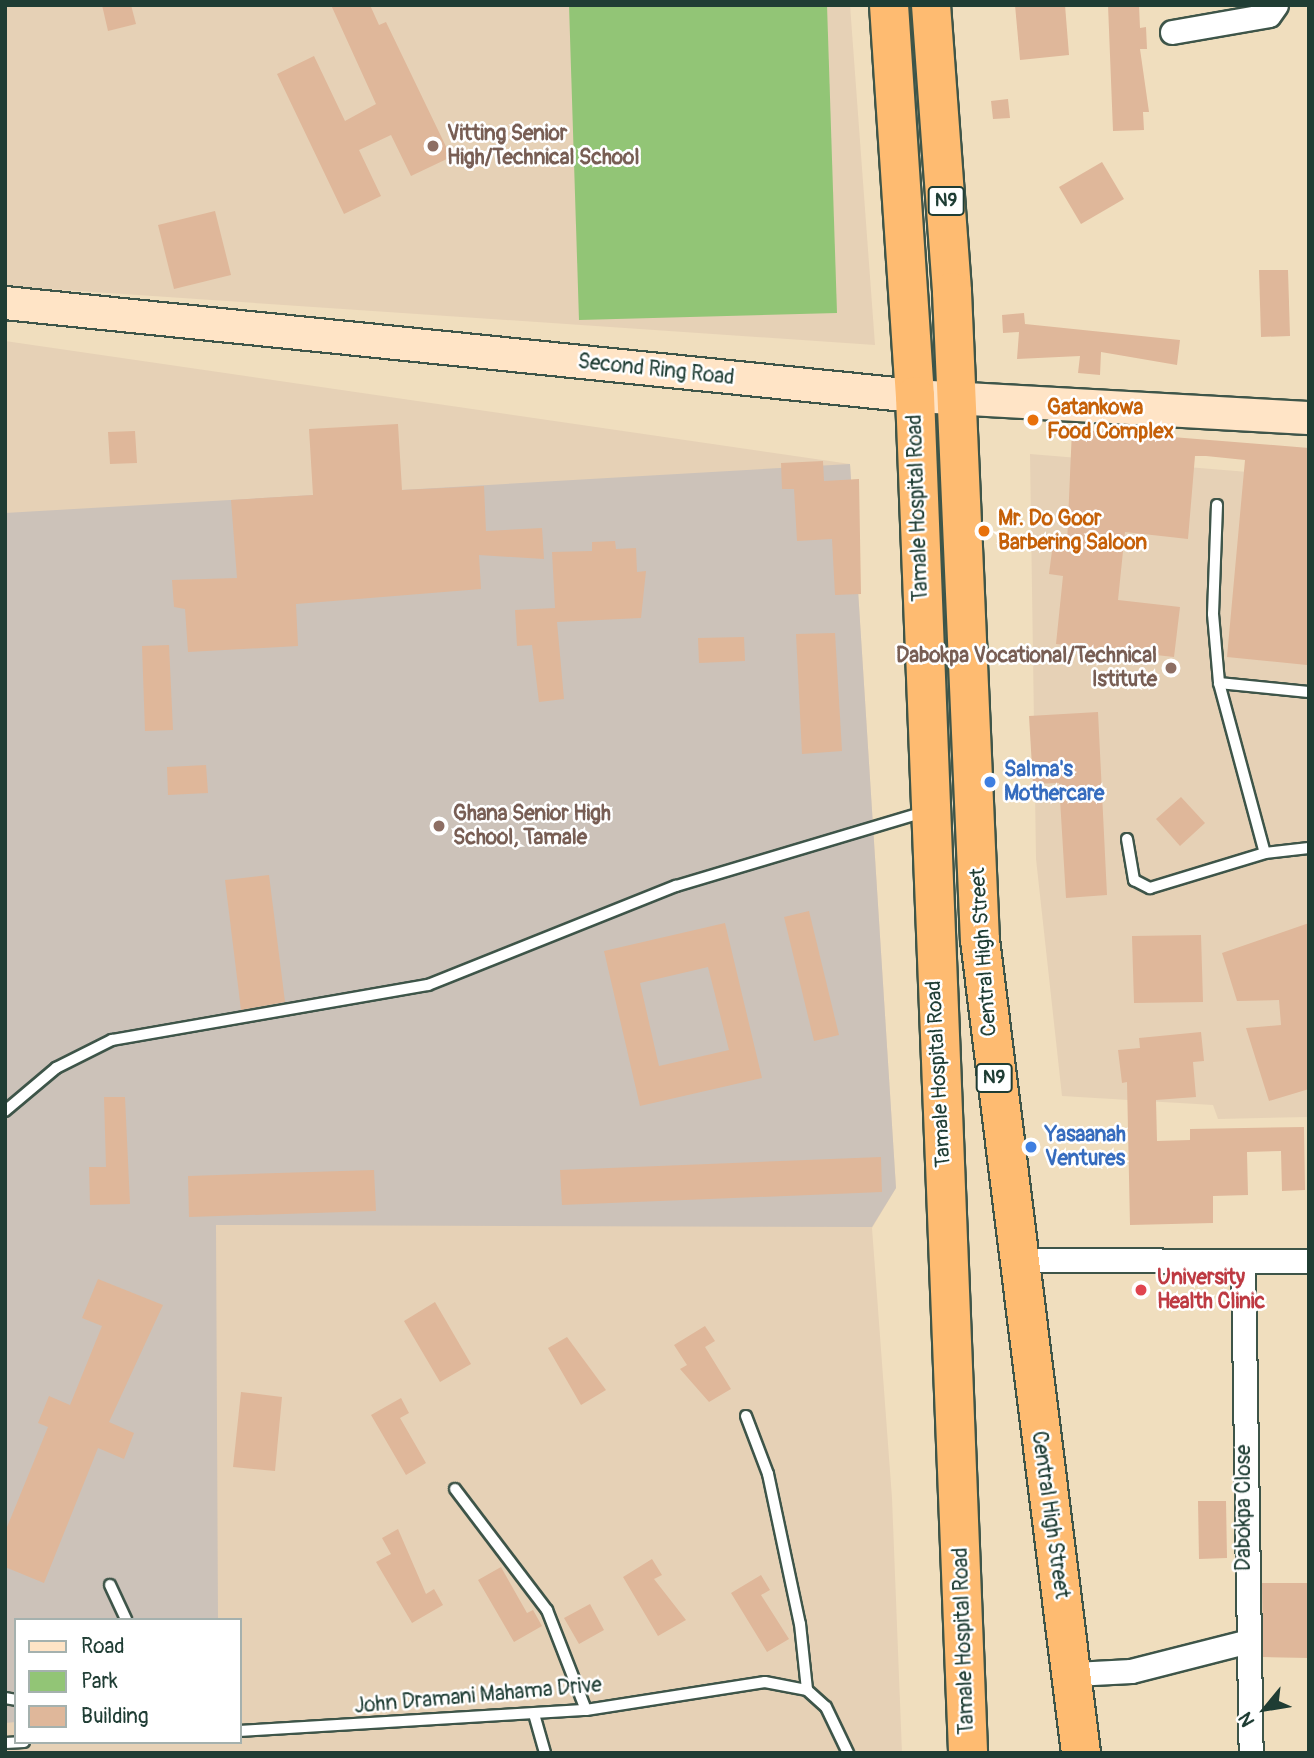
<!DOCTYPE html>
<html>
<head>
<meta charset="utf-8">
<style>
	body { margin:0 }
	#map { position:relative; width:1314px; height:1758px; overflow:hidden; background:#f0debe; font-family:Pangolin,sans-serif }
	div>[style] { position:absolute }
	.built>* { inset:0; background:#e6d1b6 }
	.industrial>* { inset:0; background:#ccc2b9 }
	.green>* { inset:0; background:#92c576 }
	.building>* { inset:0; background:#dfb79a }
	.roads { filter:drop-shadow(2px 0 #3e5549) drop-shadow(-2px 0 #3e5549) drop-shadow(0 2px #3e5549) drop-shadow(0 -2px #3e5549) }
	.lane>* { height:10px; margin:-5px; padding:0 5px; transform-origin:5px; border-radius:5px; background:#fff }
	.street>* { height:23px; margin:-11.5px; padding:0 11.5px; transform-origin:11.5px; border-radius:11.5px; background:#fff }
	.secondary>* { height:32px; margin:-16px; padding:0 16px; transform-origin:16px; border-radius:16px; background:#ffe4c6 }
	.highway>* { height:38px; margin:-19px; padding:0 19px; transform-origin:19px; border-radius:19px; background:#febb71 }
	.dots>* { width:19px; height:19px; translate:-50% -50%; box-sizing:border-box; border:4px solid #fff; border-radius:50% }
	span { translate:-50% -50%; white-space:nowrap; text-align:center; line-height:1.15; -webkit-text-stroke:5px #fff; paint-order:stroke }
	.shield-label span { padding:2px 5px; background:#fff; border:2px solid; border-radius:5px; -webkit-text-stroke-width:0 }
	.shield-label { font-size:19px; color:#1f3d34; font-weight:700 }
	.education-label { font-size:21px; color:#785e54; font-weight:700 }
	.left { translate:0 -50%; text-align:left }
	.right { translate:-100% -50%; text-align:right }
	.street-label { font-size:21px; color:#1f3d34 }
	.food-label { font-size:21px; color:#c56008; font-weight:700 }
	.shop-label { font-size:21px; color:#366cbe; font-weight:700 }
	.health-label { font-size:21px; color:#be3a42; font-weight:700 }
	.frame { position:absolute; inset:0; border:7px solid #1f3d34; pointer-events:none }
	.legend { position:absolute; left:14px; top:1618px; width:228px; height:126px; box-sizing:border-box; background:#fff; border:2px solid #a5b1ae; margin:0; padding:9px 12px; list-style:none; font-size:21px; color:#1f3d34 }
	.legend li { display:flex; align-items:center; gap:14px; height:35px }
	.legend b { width:35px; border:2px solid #a5b1ae }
	.north { position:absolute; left:1230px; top:1674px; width:70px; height:70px; -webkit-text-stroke:5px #fff; paint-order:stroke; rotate:240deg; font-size:19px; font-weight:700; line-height:28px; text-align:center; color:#1f3d34 }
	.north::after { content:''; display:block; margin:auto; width:24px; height:32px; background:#1f3d34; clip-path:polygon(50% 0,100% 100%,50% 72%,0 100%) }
</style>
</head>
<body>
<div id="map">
	<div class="built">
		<div style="clip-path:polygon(5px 5px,850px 5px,875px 345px,5px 286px)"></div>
		<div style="clip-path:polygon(evenodd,5px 341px,850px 464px,896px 1188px,872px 1228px,892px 1498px,902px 1753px,5px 1753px,5px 341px,16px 1620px,240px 1620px,240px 1742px,16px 1742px,16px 1620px)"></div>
		<div style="clip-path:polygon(1030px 454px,1309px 477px,1309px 1117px,1218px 1119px,1213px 1105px,1062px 1096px,1036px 859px)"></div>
	</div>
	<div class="industrial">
		<div style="clip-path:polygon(850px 464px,896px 1188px,872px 1227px,216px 1225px,218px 1620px,16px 1620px,16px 1722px,5px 1723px,5px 513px)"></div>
	</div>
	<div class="green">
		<div style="clip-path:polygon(569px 5px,827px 5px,837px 313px,579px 320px)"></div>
	</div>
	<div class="building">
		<div style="clip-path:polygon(102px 5px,131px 5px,136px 24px,108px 31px)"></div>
		<div style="clip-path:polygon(331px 5px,370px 5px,379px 25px,386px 22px,451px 157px,411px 176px,391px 135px,359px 150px,381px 196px,344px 214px,277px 74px,314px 56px,345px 121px,376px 104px)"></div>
		<div style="clip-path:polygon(1015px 5px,1065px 5px,1069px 55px,1020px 60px)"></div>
		<div style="clip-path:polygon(1108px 5px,1139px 5px,1140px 28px,1146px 27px,1147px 49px,1140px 49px,1149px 112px,1143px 112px,1144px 130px,1113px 131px)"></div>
		<div style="clip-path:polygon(1008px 99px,1010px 118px,993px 119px,991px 101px)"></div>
		<div style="clip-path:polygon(1102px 162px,1124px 199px,1081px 224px,1059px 187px)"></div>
		<div style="clip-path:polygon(215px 211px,231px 275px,174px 289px,158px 225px)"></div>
		<div style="clip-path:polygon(1259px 270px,1288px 270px,1290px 336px,1261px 337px)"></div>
		<div style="clip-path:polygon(1024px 313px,1025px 324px,1180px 340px,1177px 365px,1101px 352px,1100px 375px,1078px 373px,1080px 356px,1017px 359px,1019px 332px,1003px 333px,1002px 315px)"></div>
		<div style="clip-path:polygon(398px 424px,402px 490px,484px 486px,486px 531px,542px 528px,544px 559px,479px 555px,481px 589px,296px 604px,298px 646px,188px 652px,185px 609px,174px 607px,172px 580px,237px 578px,231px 500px,313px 495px,309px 429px)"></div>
		<div style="clip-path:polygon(1072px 429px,1309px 448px,1307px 665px,1227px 657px,1245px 460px,1206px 456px,1195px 456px,1188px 539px,1125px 532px,1118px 600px,1180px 607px,1174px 657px,1056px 644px,1063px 576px,1049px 574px,1053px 543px,1067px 544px)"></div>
		<div style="clip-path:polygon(135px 431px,137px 463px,110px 464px,108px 432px)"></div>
		<div style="clip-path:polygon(823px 461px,824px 481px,859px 479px,861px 594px,835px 595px,832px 539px,797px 541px,794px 489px,782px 489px,781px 463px)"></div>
		<div style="clip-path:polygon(615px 541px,616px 549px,636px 548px,637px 572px,646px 571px,641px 618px,557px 622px,564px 699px,539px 702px,532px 645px,517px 646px,515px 610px,555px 608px,552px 552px,592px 551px,592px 542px)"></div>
		<div style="clip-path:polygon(835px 633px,842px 751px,802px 754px,796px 634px)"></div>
		<div style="clip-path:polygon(744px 637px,745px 661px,699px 663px,698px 638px)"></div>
		<div style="clip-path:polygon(169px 645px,173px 730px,145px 731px,142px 646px)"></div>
		<div style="clip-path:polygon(1098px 712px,1107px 895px,1066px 898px,1059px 783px,1033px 784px,1029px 716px)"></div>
		<div style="clip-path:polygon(206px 765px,208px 793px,168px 795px,167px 767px)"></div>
		<div style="clip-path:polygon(1181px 797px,1205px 823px,1180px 846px,1156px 819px)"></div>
		<div style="clip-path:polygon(269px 875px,285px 1002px,241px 1010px,225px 880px)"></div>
		<div style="clip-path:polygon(809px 911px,839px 1035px,814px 1041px,784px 917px)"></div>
		<div style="clip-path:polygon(evenodd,725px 923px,762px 1078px,640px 1106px,604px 951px,725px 923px,708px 967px,729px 1050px,659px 1066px,640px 983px,708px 967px)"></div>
		<div style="clip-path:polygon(1309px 923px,1309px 1089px,1269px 1101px,1246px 1028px,1281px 1025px,1279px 1000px,1237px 1001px,1222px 953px)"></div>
		<div style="clip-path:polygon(1201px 935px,1203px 1002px,1134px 1003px,1132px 936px)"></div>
		<div style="clip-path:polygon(1201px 1032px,1204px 1061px,1193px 1062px,1196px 1097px,1156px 1100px,1157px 1141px,1190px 1140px,1190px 1129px,1304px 1127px,1305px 1190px,1282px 1191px,1281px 1151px,1247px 1152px,1248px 1195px,1213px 1196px,1213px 1223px,1130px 1225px,1127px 1082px,1122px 1083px,1118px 1050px,1140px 1048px,1139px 1038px)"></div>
		<div style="clip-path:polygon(104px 1097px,125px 1097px,130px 1204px,90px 1205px,89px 1167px,106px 1167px)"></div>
		<div style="clip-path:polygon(881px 1157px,882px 1192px,562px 1205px,560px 1170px)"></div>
		<div style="clip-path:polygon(374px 1170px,376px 1211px,189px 1217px,188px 1176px)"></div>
		<div style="clip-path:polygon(98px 1279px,163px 1305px,109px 1422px,134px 1433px,124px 1459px,98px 1448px,44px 1583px,5px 1567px,5px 1532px,48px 1427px,38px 1423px,49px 1396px,70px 1405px,102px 1326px,82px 1318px)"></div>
		<div style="clip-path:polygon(435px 1302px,471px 1364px,440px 1382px,404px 1321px)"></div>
		<div style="clip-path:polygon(705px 1326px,715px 1341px,705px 1347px,731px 1389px,709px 1402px,680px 1369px,687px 1365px,674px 1345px)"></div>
		<div style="clip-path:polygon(567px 1337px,606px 1390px,581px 1405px,548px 1348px)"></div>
		<div style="clip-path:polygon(241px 1392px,282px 1397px,275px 1471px,233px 1467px)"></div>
		<div style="clip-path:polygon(401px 1398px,409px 1413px,400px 1418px,426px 1463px,406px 1475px,371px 1415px)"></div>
		<div style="clip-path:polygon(1198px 1501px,1226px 1501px,1227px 1558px,1199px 1559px)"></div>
		<div style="clip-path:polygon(398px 1529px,426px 1594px,434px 1589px,443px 1605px,412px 1623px,376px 1562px,391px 1554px,382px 1538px)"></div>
		<div style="clip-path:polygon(652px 1559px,662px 1575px,654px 1579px,686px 1620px,658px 1636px,623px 1577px)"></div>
		<div style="clip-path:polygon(501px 1567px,527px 1613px,533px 1610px,542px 1626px,514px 1642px,478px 1580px)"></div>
		<div style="clip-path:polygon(761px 1575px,770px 1590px,761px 1595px,789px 1639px,767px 1652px,731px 1593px)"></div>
		<div style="clip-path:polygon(1262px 1583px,1309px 1583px,1309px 1658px,1263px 1657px)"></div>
		<div style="clip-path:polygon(590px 1604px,604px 1630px,579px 1644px,564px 1618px)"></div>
	</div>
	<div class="roads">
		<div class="lane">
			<div style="left:1217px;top:505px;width:109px;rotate:92.1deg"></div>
			<div style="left:1213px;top:614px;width:69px;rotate:85deg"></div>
			<div style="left:1219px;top:683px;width:176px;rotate:74.9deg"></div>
			<div style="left:1219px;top:683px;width:90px;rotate:5.7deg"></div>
			<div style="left:1127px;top:839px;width:42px;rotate:80.3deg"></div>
			<div style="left:1134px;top:880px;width:18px;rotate:27deg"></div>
			<div style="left:1150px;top:888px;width:120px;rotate:-16.9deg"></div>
			<div style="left:1265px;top:853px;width:44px;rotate:-6.5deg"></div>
			<div style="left:5px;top:1111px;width:67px;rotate:-40.1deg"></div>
			<div style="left:56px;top:1068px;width:63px;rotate:-26.6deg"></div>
			<div style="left:112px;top:1040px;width:321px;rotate:-9.9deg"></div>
			<div style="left:428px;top:985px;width:267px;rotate:-21.8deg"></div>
			<div style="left:676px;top:886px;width:260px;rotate:-16.6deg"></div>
			<div style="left:746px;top:1416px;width:62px;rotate:69.2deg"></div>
			<div style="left:768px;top:1474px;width:153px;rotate:78deg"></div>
			<div style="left:800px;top:1624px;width:66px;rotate:83.9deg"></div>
			<div style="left:455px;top:1489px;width:152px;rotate:52.8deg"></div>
			<div style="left:547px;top:1610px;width:107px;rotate:68.7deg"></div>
			<div style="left:110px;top:1585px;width:38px;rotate:65deg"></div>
			<div style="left:5px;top:1698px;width:11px;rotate:10deg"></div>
			<div style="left:534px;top:1714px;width:41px;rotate:74.2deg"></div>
			<div style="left:240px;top:1731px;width:347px;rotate:-3.5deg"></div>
			<div style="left:586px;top:1710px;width:181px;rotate:-8.9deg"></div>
			<div style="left:765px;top:1682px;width:43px;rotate:10.8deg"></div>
			<div style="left:807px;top:1690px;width:25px;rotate:42deg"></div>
			<div style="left:826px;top:1707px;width:51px;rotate:64.4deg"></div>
			<div style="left:5px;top:1743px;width:19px;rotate:-3deg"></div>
		</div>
		<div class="street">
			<div style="left:1172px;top:32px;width:98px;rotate:-9.9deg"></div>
			<div style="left:1269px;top:15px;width:12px;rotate:-55deg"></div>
			<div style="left:1016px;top:1260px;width:293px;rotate:0.2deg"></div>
			<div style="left:1243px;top:1264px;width:489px;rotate:89.1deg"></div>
			<div style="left:1074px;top:1674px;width:57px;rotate:-3deg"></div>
			<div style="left:1131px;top:1671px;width:118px;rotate:-14.3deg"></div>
		</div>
		<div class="secondary">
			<div style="left:5px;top:303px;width:915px;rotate:5.84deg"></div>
			<div style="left:915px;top:396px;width:395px;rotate:3.2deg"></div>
		</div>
		<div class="highway">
			<div style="left:889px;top:5px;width:392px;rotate:86.2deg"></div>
			<div style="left:915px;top:396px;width:1358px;rotate:87.76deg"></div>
			<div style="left:931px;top:5px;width:288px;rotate:85.8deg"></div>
			<div style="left:952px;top:292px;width:649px;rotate:87.53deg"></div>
			<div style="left:980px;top:940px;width:819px;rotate:82.92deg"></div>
		</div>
	</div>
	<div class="dots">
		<div style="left:433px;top:146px;background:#8d6e63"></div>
		<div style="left:1033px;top:420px;background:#e8710a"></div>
		<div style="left:984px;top:531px;background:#e8710a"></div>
		<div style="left:1171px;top:668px;background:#8d6e63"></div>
		<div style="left:990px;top:782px;background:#3f7fe0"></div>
		<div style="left:439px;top:826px;background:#8d6e63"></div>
		<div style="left:1031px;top:1147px;background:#3f7fe0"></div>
		<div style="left:1141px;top:1290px;background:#e0444e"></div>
	</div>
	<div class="shield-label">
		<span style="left:946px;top:201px">N9</span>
		<span style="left:994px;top:1078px">N9</span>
	</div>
	<div class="education-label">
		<span class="left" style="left:447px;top:146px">Vitting Senior<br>High/Technical School</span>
		<span class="right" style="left:1157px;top:668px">Dabokpa Vocational/Technical<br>Istitute</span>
		<span class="left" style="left:453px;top:826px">Ghana Senior High<br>School, Tamale</span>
	</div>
	<div class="street-label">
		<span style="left:656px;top:370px;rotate:6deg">Second Ring Road</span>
		<span style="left:918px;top:508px;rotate:-92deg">Tamale Hospital Road</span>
		<span style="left:984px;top:952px;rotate:-94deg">Central High Street</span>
		<span style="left:939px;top:1074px;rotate:-93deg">Tamale Hospital Road</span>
		<span style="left:1244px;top:1508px;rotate:-90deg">Dabokpa Close</span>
		<span style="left:1050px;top:1515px;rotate:82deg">Central High Street</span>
		<span style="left:964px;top:1641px;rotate:-92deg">Tamale Hospital Road</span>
		<span style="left:478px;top:1696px;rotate:-5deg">John Dramani Mahama Drive</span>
	</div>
	<div class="food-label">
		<span class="left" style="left:1047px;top:420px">Gatankowa<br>Food Complex</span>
		<span class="left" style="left:998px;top:531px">Mr. Do Goor<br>Barbering Saloon</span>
	</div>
	<div class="shop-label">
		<span class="left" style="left:1004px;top:782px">Salma's<br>Mothercare</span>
		<span class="left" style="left:1045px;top:1147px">Yasaanah<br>Ventures</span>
	</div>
	<div class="health-label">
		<span class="left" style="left:1157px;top:1290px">University<br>Health Clinic</span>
	</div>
	<div class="frame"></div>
	<ul class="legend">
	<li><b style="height:9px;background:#ffe4c6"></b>Road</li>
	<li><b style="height:19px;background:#92c576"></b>Park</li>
	<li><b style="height:19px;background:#dfb79a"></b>Building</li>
	</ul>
	<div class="north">N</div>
</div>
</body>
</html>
